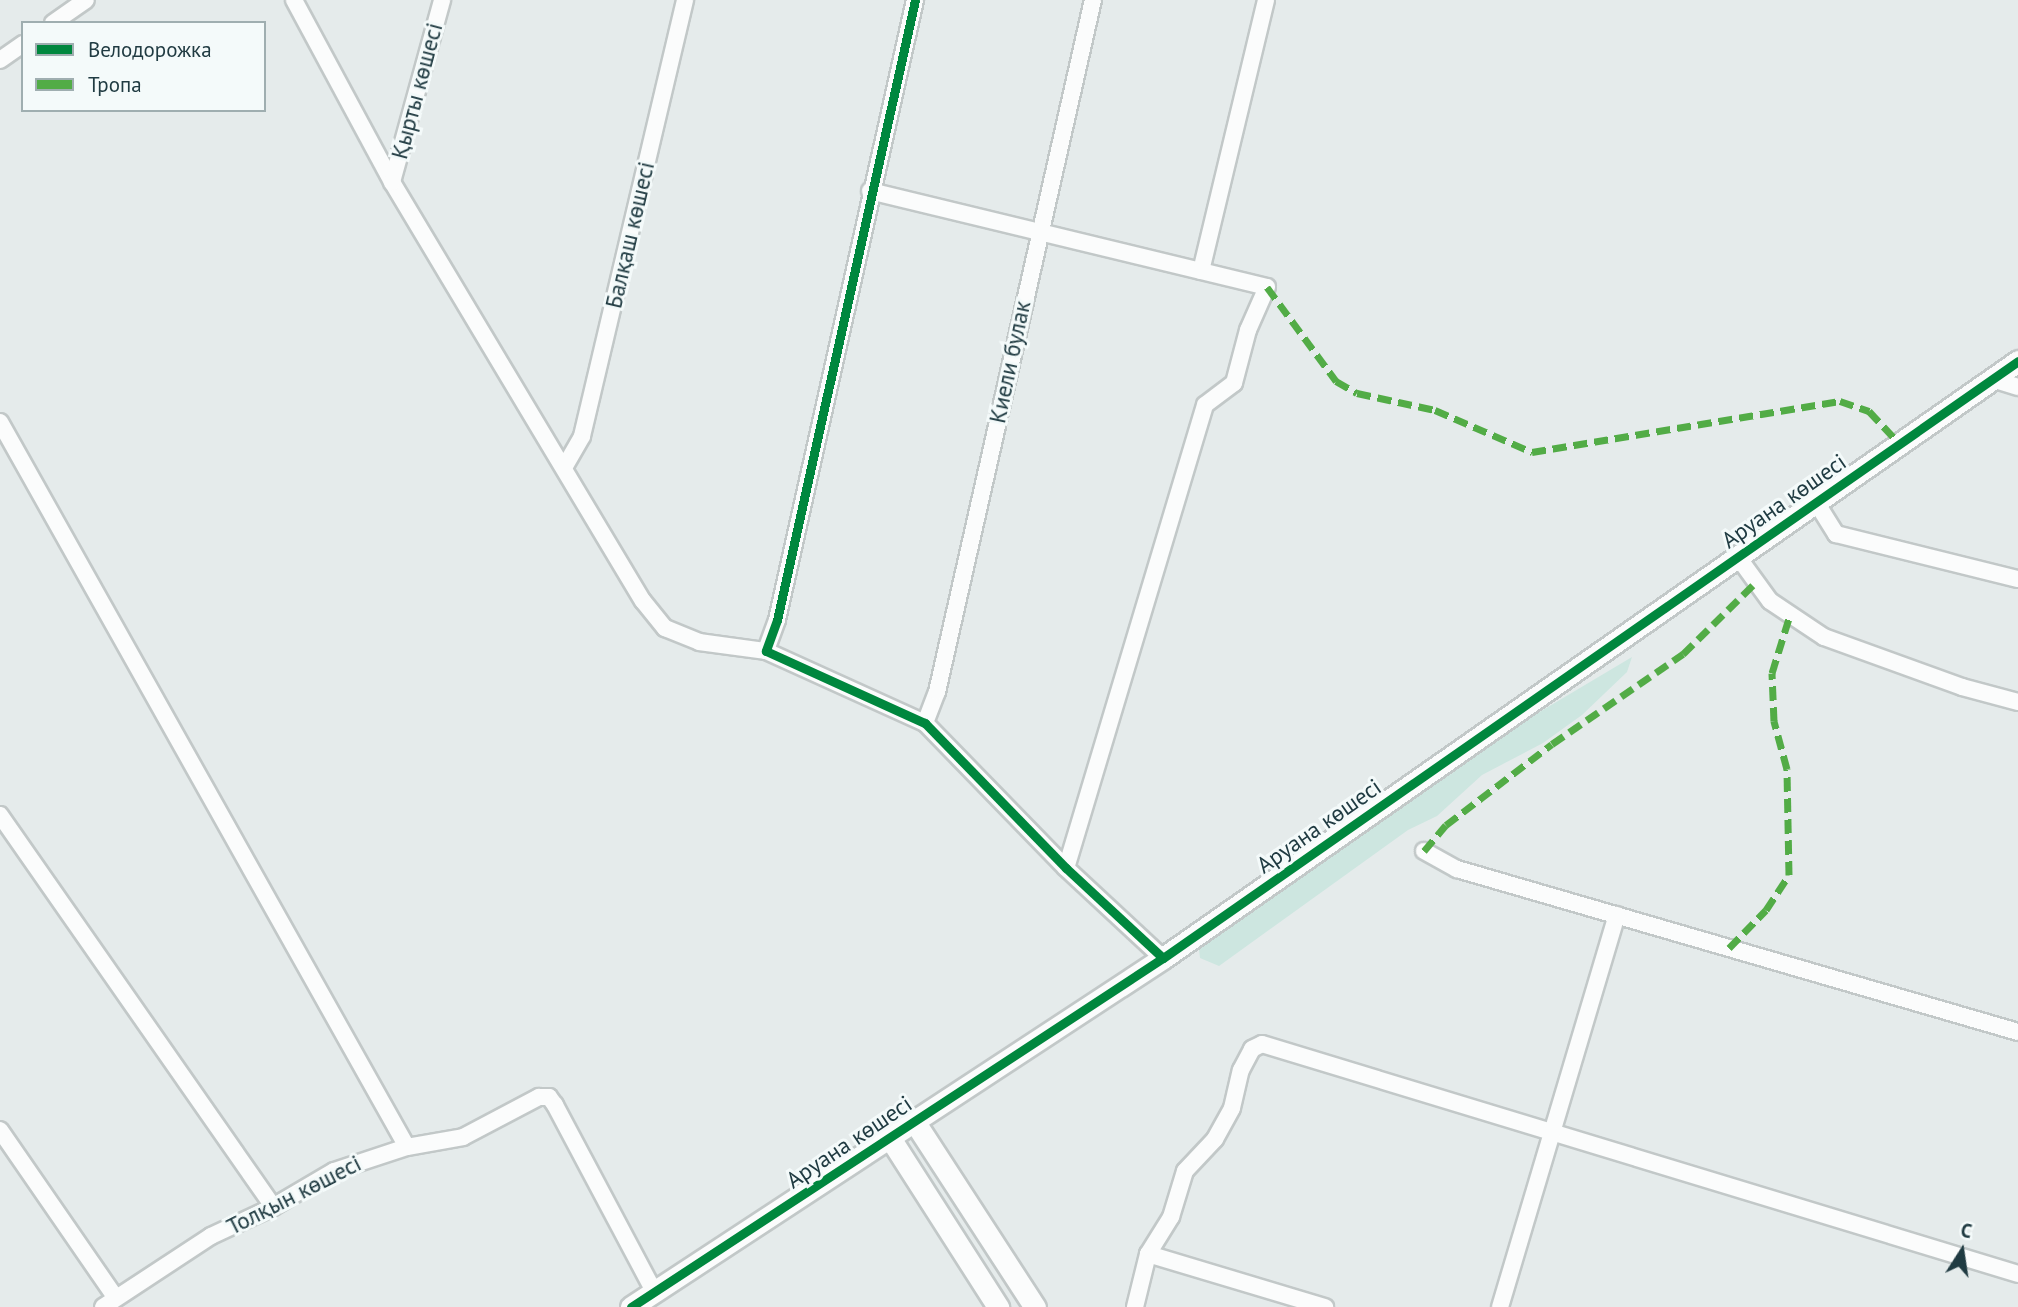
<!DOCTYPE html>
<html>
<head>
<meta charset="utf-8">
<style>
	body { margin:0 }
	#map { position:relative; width:2018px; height:1307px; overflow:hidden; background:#e5ebeb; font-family:"PT Sans",sans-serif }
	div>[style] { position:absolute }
	.green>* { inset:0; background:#cde6e0 }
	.roads { filter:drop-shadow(2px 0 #c2c8c8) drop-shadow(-2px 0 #c2c8c8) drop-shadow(0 2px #c2c8c8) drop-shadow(0 -2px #c2c8c8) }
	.street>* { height:16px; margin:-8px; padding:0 8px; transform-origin:8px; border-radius:8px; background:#fbfcfc }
	.secondary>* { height:21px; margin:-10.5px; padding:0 10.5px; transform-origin:10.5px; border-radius:10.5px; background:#fbfcfc }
	.quiet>* { height:7px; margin-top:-3.5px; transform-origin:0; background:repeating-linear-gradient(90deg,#52ac46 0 14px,transparent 0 21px) }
	.cycleway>* { height:9px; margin:-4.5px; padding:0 4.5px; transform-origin:4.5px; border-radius:4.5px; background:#00873e }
	span { translate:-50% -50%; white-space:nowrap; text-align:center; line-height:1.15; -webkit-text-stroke:6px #f4fafa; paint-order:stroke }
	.street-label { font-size:23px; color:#203b42 }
	.legend { position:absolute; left:21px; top:21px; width:245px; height:91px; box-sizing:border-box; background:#f4fafa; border:2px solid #9faeb0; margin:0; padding:9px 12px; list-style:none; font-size:21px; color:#203b42 }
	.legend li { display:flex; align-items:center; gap:14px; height:35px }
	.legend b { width:35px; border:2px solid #9faeb0 }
	.north { position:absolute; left:1927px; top:1216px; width:70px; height:70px; -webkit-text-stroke:5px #f4fafa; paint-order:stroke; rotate:12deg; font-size:19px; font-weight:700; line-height:28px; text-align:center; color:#203b42 }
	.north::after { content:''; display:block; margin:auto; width:24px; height:32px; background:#203b42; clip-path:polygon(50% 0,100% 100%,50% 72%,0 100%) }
</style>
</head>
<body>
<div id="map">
	<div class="green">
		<div style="clip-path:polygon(1632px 657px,1627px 672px,1582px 715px,1543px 743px,1482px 775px,1437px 816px,1408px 830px,1219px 966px,1200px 958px,1198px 941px,1440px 776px,1452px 774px,1459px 760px)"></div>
	</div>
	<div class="roads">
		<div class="street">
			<div style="left:294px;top:0;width:207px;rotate:61.7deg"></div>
			<div style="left:392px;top:182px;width:488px;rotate:59.1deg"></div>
			<div style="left:643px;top:601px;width:35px;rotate:51deg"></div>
			<div style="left:665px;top:628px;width:37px;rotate:22deg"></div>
			<div style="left:699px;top:642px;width:68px;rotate:7.7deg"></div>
			<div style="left:915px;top:0;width:635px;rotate:102.55deg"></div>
			<div style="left:777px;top:620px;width:33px;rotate:110deg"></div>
			<div style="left:766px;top:651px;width:175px;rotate:24.4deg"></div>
			<div style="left:925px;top:723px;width:202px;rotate:45.8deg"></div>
			<div style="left:1066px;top:868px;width:132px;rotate:42.9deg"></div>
			<div style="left:53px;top:23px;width:40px;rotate:-34.9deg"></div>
			<div style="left:0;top:60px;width:28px;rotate:-35deg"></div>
			<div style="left:392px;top:182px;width:189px;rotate:-74.6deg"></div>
			<div style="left:870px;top:191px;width:408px;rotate:13.6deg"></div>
			<div style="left:1267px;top:287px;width:47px;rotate:113.8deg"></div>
			<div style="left:1248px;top:330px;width:55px;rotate:104.8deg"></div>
			<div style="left:1234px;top:383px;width:36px;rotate:143deg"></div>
			<div style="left:1205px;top:405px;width:483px;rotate:106.7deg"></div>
			<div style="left:1201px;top:271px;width:279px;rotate:-76.5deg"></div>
			<div style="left:1992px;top:379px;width:27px;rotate:17deg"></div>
			<div style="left:0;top:422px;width:831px;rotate:60.69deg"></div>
			<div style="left:565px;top:466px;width:34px;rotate:-60deg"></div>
			<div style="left:582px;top:436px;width:448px;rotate:-76.7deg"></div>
			<div style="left:1816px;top:502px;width:38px;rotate:58deg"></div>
			<div style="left:1836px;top:534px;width:187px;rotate:13.9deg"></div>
			<div style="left:1738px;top:557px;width:54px;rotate:54deg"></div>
			<div style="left:1770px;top:601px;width:65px;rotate:33.7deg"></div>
			<div style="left:1824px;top:637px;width:147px;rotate:19.9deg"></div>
			<div style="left:1962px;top:687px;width:58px;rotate:15deg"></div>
			<div style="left:925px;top:723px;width:33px;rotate:-69deg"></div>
			<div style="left:937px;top:692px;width:709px;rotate:-77.3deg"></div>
			<div style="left:0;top:815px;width:478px;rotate:55.1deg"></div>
			<div style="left:1424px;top:851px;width:38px;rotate:29deg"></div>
			<div style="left:1457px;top:869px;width:584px;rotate:16.2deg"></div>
			<div style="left:0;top:1130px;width:203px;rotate:55.4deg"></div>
			<div style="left:1148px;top:1254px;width:185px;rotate:16.7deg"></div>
			<div style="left:103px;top:1307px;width:129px;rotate:-33.3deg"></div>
			<div style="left:211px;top:1236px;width:68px;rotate:-25.1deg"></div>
			<div style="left:273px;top:1207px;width:71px;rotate:-30.5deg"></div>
			<div style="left:334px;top:1171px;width:77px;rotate:-18.2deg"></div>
			<div style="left:407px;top:1147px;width:57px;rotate:-10.1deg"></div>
			<div style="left:463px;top:1137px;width:86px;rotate:-27.8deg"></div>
			<div style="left:539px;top:1097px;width:10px"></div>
			<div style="left:549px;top:1097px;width:10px;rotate:53deg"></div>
			<div style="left:555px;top:1105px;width:213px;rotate:62deg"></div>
			<div style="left:1135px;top:1307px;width:55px;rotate:-76.2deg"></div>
			<div style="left:1148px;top:1254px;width:44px;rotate:-58.1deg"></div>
			<div style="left:1171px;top:1217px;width:48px;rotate:-73.1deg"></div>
			<div style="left:1185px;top:1171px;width:44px;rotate:-46.8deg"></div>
			<div style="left:1215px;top:1139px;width:35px;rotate:-61deg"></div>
			<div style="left:1232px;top:1108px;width:39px;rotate:-77deg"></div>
			<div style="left:1241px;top:1070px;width:24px;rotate:-62deg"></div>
			<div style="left:1252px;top:1049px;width:11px;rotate:-27deg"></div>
			<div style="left:1262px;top:1044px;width:790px;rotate:16.92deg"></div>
			<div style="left:1500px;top:1307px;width:409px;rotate:-73.4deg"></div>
		</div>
		<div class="secondary">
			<div style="left:914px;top:1121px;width:222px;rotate:57deg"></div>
			<div style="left:890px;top:1138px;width:201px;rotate:57.4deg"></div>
			<div style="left:631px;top:1307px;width:636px;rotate:-33.27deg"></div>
			<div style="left:1163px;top:958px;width:1043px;rotate:-34.92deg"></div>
		</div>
	</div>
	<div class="quiet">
		<div style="left:1267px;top:287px;width:117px;rotate:53.7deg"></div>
		<div style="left:1336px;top:381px;width:24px;rotate:30deg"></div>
		<div style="left:1357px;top:393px;width:80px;rotate:12.3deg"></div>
		<div style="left:1435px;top:410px;width:106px;rotate:23.4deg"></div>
		<div style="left:1532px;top:452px;width:312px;rotate:-9.4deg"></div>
		<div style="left:1840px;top:401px;width:31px;rotate:19deg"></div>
		<div style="left:1869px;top:411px;width:45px;rotate:46.8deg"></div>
		<div style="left:1424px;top:851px;width:34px;rotate:-50deg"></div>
		<div style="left:1446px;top:825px;width:133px;rotate:-37.4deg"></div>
		<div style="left:1552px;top:744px;width:159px;rotate:-34.5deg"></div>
		<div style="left:1683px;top:654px;width:103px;rotate:-44.6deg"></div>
		<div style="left:1729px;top:948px;width:53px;rotate:-45.8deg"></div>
		<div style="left:1766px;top:910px;width:42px;rotate:-56.7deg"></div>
		<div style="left:1789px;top:875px;width:106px;rotate:-91.1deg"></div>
		<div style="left:1787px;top:769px;width:50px;rotate:-105.2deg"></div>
		<div style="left:1774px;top:721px;width:48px;rotate:-92.4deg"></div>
		<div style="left:1772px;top:673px;width:61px;rotate:-72.8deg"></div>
	</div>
	<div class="cycleway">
		<div style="left:915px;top:0;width:635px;rotate:102.55deg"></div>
		<div style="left:777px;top:620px;width:33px;rotate:110deg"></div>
		<div style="left:766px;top:651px;width:175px;rotate:24.4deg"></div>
		<div style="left:925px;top:723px;width:202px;rotate:45.8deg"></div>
		<div style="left:1066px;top:868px;width:132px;rotate:42.9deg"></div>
		<div style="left:631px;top:1307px;width:636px;rotate:-33.27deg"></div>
		<div style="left:1163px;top:958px;width:1043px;rotate:-34.92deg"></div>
	</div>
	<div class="street-label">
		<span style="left:417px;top:91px;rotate:-75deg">Қырты көшесі</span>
		<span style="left:630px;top:235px;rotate:-77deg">Балқаш көшесі</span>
		<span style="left:1010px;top:362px;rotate:-78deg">Киели булак</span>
		<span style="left:1784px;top:501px;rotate:-35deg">Аруана көшесі</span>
		<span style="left:1319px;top:826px;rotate:-35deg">Аруана көшесі</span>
		<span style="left:849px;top:1142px;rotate:-34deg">Аруана көшесі</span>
		<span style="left:294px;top:1195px;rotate:-27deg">Толқын көшесі</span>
	</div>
	<ul class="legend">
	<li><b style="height:9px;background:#00873e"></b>Велодорожка</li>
	<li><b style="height:9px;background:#52ac46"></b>Тропа</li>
	</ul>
	<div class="north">С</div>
</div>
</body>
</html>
